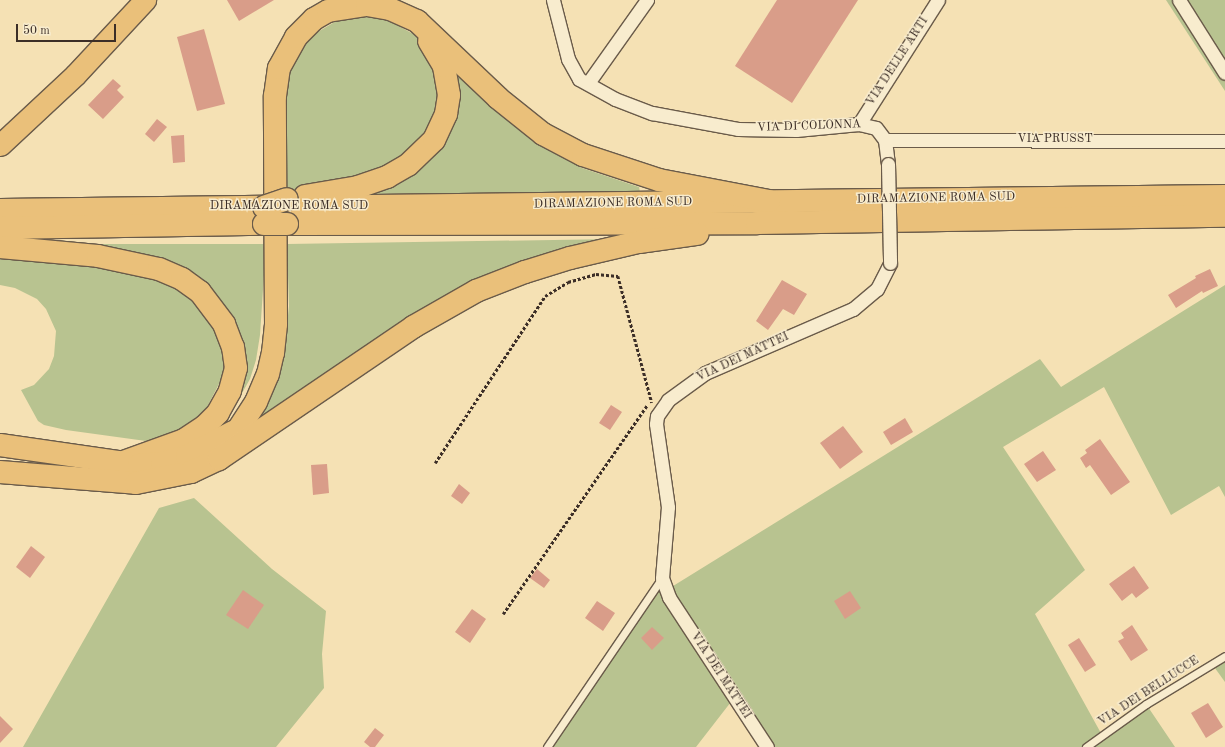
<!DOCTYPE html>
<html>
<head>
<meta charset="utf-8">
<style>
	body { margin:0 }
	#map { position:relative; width:1225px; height:747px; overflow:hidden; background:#f5e1b4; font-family:"Old Standard TT",serif }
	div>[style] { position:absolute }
	.green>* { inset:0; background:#b8c390 }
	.building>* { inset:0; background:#d99d89 }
	.path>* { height:2.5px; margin-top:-1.25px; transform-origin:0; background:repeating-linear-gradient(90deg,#3c2e27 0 3px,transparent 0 5px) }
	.roads { filter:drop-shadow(1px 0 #6a5b4a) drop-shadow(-1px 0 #6a5b4a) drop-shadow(0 1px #6a5b4a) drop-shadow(0 -1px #6a5b4a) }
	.lane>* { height:7px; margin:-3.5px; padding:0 3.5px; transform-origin:3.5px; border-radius:3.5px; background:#f8ecce }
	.street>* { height:13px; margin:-6.5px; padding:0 6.5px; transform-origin:6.5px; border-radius:6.5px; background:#f8ecce }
	.primary>* { height:21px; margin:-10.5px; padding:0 10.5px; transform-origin:10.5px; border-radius:10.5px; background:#eac07a }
	.highway>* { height:22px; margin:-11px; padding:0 11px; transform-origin:11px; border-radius:11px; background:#eac07a }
	.bridges { filter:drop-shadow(1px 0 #6a5b4a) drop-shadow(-1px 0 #6a5b4a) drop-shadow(0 1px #6a5b4a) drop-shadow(0 -1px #6a5b4a) }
	.street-bridge>* { height:13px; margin:-6.5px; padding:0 6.5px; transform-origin:6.5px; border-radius:6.5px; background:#f8ecce }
	.highway-bridge>* { height:22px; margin:-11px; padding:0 11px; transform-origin:11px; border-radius:11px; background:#eac07a }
	span { translate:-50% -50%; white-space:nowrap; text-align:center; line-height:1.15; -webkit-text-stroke:3px #f8ecce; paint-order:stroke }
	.street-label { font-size:12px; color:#3c2e27 }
	.scale { position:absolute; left:16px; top:24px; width:100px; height:18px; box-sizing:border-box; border:2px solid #3c2e27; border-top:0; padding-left:5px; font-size:12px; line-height:14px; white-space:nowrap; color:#3c2e27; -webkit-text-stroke:3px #f8ecce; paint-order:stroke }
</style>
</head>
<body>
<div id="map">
	<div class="green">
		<div style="clip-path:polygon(1166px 0,1225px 0,1225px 91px)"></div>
		<div style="clip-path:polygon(355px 16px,386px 19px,415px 35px,427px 48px,440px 78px,434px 130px,394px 170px,293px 193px,285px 191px,287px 75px,300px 48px,311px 36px,338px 20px)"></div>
		<div style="clip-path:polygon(461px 74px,536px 142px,582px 168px,639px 187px,640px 192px,369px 194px,413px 172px,455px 77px)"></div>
		<div style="clip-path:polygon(615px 239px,544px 260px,255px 428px,275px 385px,283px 361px,289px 306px,287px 244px)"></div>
		<div style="clip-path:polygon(50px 244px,266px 244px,260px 335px,256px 360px,250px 379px,237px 402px,246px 376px,244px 342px,232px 314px,209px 288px)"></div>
		<div style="clip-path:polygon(0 254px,109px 266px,141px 274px,184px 293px,210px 319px,223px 345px,225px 361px,222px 378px,205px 411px,175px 433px,146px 441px,66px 430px,44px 425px,38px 421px,21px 390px,34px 385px,49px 369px,54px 356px,56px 331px,46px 309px,37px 299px,15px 288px,0 285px)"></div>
		<div style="clip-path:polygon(1225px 285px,1225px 497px,1219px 486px,1171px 515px,1104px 387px,1003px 447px,1085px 570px,1035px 614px,1102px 735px,1146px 704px,1175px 747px,767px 747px,734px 698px,696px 747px,544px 747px,656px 589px,665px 591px,1040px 359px,1061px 387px)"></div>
		<div style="clip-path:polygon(194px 498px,272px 569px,326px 611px,322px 654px,324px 688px,276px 747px,23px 747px,159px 508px)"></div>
		<div style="clip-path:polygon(1225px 656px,1225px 682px,1212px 664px)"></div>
	</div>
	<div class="building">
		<div style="clip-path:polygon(227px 0,274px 0,239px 21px)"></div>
		<div style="clip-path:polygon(777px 0,858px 0,792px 103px,735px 66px)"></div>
		<div style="clip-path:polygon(204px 29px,225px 104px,197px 111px,177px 37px)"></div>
		<div style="clip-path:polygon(113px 79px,121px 86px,117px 90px,124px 97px,103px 119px,88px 105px)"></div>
		<div style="clip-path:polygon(157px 119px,167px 127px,154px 142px,145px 134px)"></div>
		<div style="clip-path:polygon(184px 135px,185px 162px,173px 163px,171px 136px)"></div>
		<div style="clip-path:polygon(1210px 269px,1218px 286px,1203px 293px,1202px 291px,1176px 308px,1168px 295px,1196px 278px,1195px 276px)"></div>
		<div style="clip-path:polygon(782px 280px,807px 294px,794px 315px,783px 309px,768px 330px,756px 321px)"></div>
		<div style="clip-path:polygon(611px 405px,622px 412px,610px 430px,599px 423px)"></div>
		<div style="clip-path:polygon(905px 418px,913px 432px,891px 445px,883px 432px)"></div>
		<div style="clip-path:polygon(843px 426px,863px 452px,840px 469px,820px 443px)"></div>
		<div style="clip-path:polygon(1100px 439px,1130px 482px,1111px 495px,1090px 465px,1086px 468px,1080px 458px,1087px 453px,1085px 450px)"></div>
		<div style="clip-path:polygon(1043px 451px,1056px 470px,1037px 482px,1024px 464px)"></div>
		<div style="clip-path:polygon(327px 464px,329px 493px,313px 495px,311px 465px)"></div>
		<div style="clip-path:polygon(459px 484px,470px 493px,462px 504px,451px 496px)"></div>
		<div style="clip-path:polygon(31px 546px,45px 557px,30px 578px,16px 567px)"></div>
		<div style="clip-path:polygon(1134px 566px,1149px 588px,1136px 598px,1132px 593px,1122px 601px,1109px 584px)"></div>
		<div style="clip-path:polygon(537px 569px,550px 580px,544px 588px,530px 578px)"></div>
		<div style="clip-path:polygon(243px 590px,264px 605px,248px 629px,226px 615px)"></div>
		<div style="clip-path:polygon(850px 591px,861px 608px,845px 619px,834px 601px)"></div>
		<div style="clip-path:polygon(597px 601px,615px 613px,603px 631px,585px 618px)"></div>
		<div style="clip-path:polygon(472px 609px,486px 619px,470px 643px,455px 632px)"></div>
		<div style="clip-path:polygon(1132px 625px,1148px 650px,1131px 661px,1118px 641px,1124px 638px,1121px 633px)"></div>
		<div style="clip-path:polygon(652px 627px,664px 638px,652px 650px,641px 638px)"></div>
		<div style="clip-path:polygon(1079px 638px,1096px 665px,1085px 672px,1068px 645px)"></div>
		<div style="clip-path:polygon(1208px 703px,1223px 727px,1206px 738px,1191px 713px)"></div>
		<div style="clip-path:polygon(0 716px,13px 729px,0 743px)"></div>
		<div style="clip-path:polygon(375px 728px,384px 735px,375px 747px,370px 747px,364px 742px)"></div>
	</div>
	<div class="path">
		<div style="left:435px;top:463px;width:200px;rotate:-56.6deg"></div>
		<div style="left:545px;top:296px;width:27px;rotate:-31deg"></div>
		<div style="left:568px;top:282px;width:29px;rotate:-16deg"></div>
		<div style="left:596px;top:274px;width:22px;rotate:5deg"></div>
		<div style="left:618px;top:276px;width:131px;rotate:75deg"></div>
		<div style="left:503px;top:614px;width:254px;rotate:-55.4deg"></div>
	</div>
	<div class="roads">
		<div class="lane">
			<div style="left:547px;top:747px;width:204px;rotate:-55.8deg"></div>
			<div style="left:1086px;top:747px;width:74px;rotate:-35.6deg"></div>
			<div style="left:1146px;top:704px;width:92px;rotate:-31.3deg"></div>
		</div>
		<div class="street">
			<div style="left:553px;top:0;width:61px;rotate:75.7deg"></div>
			<div style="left:568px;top:59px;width:23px;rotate:61deg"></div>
			<div style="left:579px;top:79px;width:41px;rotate:29.1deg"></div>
			<div style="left:615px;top:99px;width:40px;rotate:21deg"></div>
			<div style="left:652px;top:113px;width:87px;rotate:10.5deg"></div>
			<div style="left:738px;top:129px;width:58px;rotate:1deg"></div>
			<div style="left:796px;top:130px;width:63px;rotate:-5.4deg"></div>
			<div style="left:859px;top:124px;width:17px;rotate:13deg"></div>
			<div style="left:876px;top:128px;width:15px;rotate:53deg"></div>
			<div style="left:885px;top:140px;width:24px;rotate:83deg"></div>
			<div style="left:1179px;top:0;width:86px;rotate:57.8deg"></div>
			<div style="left:588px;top:83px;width:102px;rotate:-54.6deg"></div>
			<div style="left:859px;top:124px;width:147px;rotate:-57.5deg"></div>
			<div style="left:885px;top:140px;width:340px;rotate:0.2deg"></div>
			<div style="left:767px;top:747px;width:179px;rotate:-123.2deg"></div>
			<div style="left:669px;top:597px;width:20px;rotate:-110deg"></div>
			<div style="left:662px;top:578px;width:71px;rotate:-85.2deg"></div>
			<div style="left:668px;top:507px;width:84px;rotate:-98.2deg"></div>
			<div style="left:656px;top:424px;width:8px;rotate:-83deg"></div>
			<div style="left:657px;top:416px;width:19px;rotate:-55deg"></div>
			<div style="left:668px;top:400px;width:46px;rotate:-36.1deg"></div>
			<div style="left:705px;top:373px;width:161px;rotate:-23.4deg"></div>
			<div style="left:853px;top:309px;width:31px;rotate:-40deg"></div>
			<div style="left:877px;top:289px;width:29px;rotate:-63deg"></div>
		</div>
		<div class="primary">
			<div style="left:0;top:145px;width:103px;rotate:-43deg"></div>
			<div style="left:75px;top:75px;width:103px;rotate:-47deg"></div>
		</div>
		<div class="highway">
			<div style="left:305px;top:196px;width:54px;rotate:-9.6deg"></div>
			<div style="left:358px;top:187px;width:31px;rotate:-19deg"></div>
			<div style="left:387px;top:177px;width:24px;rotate:-30deg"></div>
			<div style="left:408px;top:165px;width:36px;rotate:-44deg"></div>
			<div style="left:434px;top:140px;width:29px;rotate:-65deg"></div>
			<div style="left:446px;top:114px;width:19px;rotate:-81deg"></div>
			<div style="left:449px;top:95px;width:29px;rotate:-100deg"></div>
			<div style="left:444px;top:66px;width:29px;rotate:-121deg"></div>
			<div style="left:287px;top:207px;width:938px;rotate:-0.67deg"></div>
			<div style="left:0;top:210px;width:264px;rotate:-0.7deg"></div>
			<div style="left:287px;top:224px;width:470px;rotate:-0.1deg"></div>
			<div style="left:757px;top:223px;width:468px;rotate:-0.9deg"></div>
			<div style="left:0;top:228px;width:264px;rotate:-0.9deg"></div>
			<div style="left:0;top:247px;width:98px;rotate:5.2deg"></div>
			<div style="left:98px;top:256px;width:62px;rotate:12deg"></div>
			<div style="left:159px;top:269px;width:25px;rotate:23deg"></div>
			<div style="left:182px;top:279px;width:22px;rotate:36deg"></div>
			<div style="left:200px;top:292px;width:40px;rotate:53deg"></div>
			<div style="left:224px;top:324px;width:25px;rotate:69deg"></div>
			<div style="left:233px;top:347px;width:21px;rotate:82deg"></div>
			<div style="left:236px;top:368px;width:24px;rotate:105deg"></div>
			<div style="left:230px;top:391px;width:25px;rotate:119deg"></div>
			<div style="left:218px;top:413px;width:18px;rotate:135deg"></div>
			<div style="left:205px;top:426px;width:25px;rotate:146deg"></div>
			<div style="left:184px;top:440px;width:70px;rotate:160deg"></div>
			<div style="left:0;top:445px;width:140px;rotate:8.2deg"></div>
			<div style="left:139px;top:465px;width:23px;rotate:-5deg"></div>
			<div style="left:162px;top:463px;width:26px;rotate:-16deg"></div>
			<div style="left:187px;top:456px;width:52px;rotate:-27.6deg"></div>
			<div style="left:219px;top:459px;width:68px;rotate:-57deg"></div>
			<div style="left:256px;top:402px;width:30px;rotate:-67deg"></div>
			<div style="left:268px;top:374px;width:22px;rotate:-77deg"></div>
			<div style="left:273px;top:353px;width:29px;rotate:-84deg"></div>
			<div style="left:276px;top:324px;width:228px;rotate:-90.3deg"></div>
			<div style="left:275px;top:96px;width:28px;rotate:-82deg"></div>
			<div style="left:279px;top:68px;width:35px;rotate:-61deg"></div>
			<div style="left:296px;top:37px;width:25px;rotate:-45deg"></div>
			<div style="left:314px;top:19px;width:16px;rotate:-30deg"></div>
			<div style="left:328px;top:11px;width:39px;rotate:-9deg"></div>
			<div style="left:367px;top:5px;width:23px;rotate:10deg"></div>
			<div style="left:390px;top:9px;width:30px;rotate:24deg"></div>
			<div style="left:417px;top:21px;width:112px;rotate:43.5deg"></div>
			<div style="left:498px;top:98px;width:58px;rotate:38.7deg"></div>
			<div style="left:543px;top:134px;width:45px;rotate:27.7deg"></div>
			<div style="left:583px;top:155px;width:80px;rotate:18.2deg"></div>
			<div style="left:659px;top:180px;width:112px;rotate:10.8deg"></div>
			<div style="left:0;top:472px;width:136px;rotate:4.6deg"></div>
			<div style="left:136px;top:483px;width:56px;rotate:-11.3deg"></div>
			<div style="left:191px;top:472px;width:31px;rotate:-25deg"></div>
			<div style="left:219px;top:459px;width:235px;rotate:-34.2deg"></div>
			<div style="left:413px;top:327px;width:73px;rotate:-29.7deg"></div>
			<div style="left:476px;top:291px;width:53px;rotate:-21.2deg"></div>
			<div style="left:525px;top:272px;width:47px;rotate:-17.3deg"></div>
			<div style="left:570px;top:258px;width:71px;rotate:-13.1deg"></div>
			<div style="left:639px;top:242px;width:59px;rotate:-7.9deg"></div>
		</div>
	</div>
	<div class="bridges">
		<div class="street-bridge">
			<div style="left:888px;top:164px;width:99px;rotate:88.8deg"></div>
		</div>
		<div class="highway-bridge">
			<div style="left:264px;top:207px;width:24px;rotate:-19deg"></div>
			<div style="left:264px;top:224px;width:23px"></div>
		</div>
	</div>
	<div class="street-label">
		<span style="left:898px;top:62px;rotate:-57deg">VIA DELLE ARTI</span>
		<span style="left:809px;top:127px;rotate:-2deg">VIA DI COLONNA</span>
		<span style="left:1055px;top:140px">VIA PRUSST</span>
		<span style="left:936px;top:199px;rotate:-1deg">DIRAMAZIONE ROMA SUD</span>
		<span style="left:613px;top:204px;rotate:-1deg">DIRAMAZIONE ROMA SUD</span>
		<span style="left:289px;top:207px">DIRAMAZIONE ROMA SUD</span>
		<span style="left:743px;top:358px;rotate:-25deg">VIA DEI MATTEI</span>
		<span style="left:720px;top:676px;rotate:57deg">VIA DEI MATTEI</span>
		<span style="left:1149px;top:692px;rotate:-33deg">VIA DEI BELLUCCE</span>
	</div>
	<div class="scale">50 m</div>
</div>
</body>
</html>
